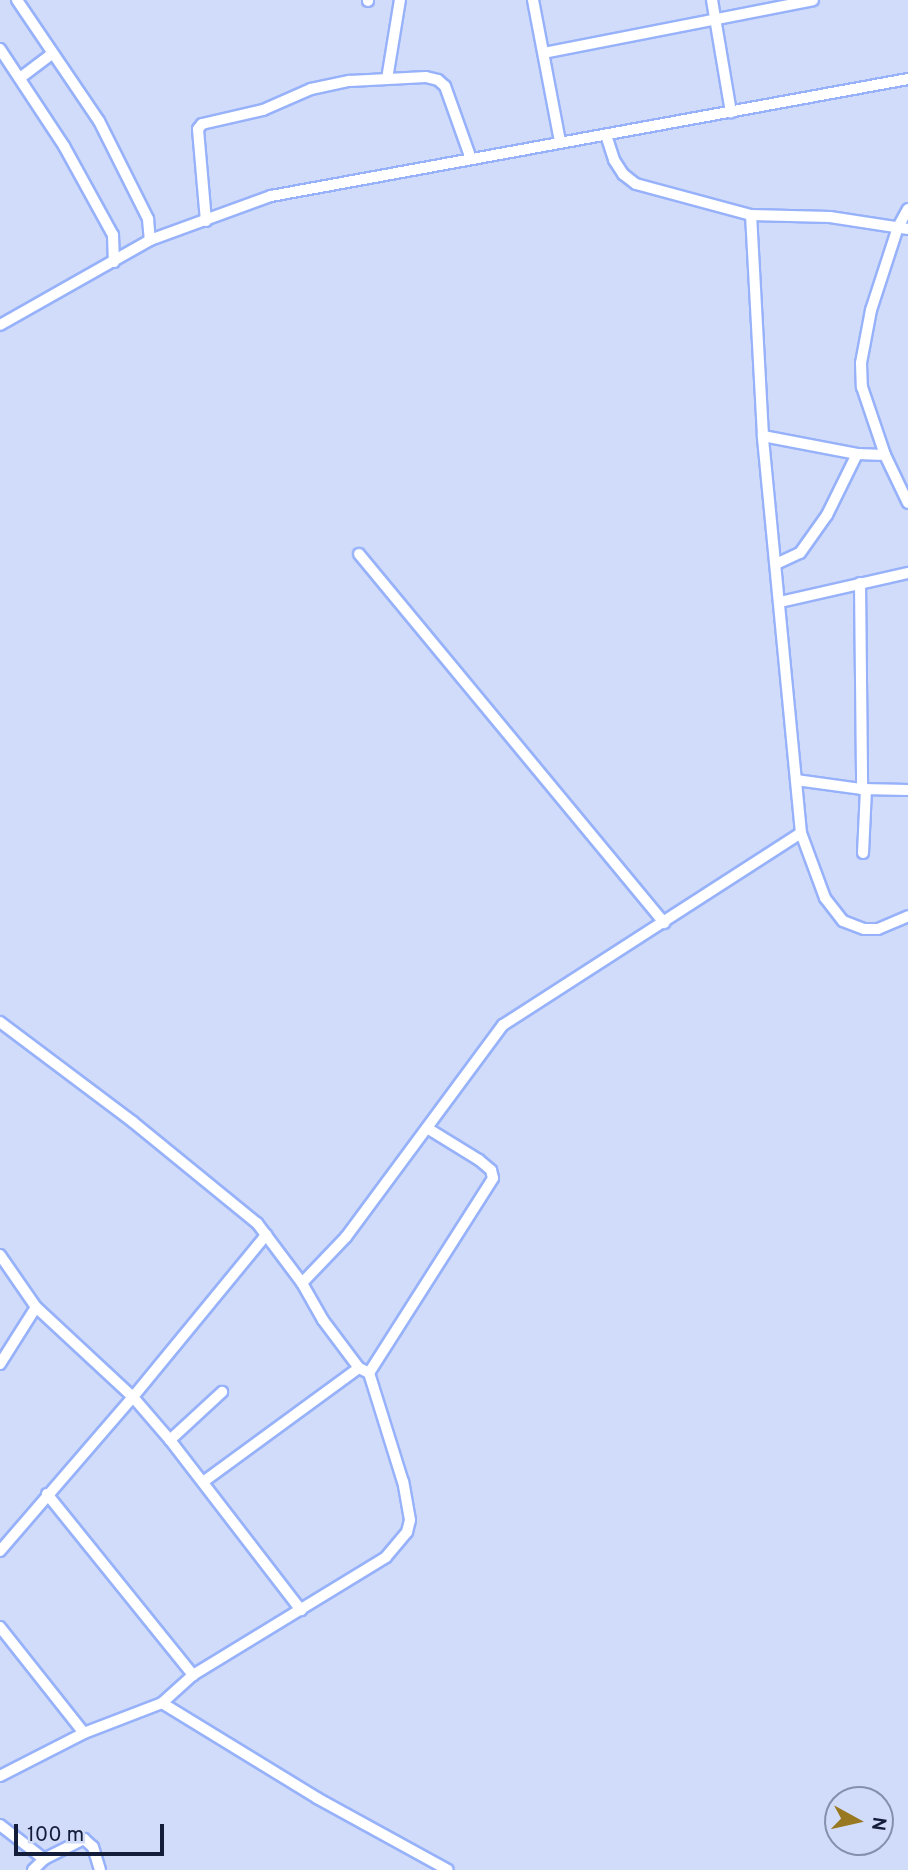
<!DOCTYPE html>
<html>
<head>
<meta charset="utf-8">
<style>
	body { margin:0 }
	#map { position:relative; width:908px; height:1870px; overflow:hidden; background:#d1dcfa; font-family:Overpass,sans-serif }
	div>[style] { position:absolute }
	.roads { filter:drop-shadow(2px 0 #97b2fa) drop-shadow(-2px 0 #97b2fa) drop-shadow(0 2px #97b2fa) drop-shadow(0 -2px #97b2fa) }
	.minor>* { height:10px; margin:-5px; padding:0 5px; transform-origin:5px; border-radius:5px; background:#fff }
	span { translate:-50% -50%; white-space:nowrap; text-align:center; line-height:1.15; -webkit-text-stroke:5px #d1dcfa; paint-order:stroke }
	.north { position:absolute; left:824px; top:1786px; width:70px; height:70px; box-sizing:border-box; background:#d1dcfa; border:2px solid #8590ad; border-radius:50%; rotate:98deg; font-size:19px; font-weight:700; line-height:28px; text-align:center; color:#141d39 }
	.north::after { content:''; display:block; margin:auto; width:24px; height:32px; background:#987922; clip-path:polygon(50% 0,100% 100%,50% 72%,0 100%) }
	.scale { position:absolute; left:14px; top:1824px; width:150px; height:32px; box-sizing:border-box; border:4px solid #141d39; border-top:0; padding-left:9px; font-size:21px; line-height:24px; white-space:nowrap; color:#141d39; -webkit-text-stroke:5px #d1dcfa; paint-order:stroke }
</style>
</head>
<body>
<div id="map">
	<div class="roads">
		<div class="minor">
			<div style="left:17px;top:0;width:146px;rotate:55.9deg"></div>
			<div style="left:99px;top:121px;width:110px;rotate:63.4deg"></div>
			<div style="left:148px;top:219px;width:21px;rotate:85deg"></div>
			<div style="left:533px;top:0;width:145px;rotate:79.2deg"></div>
			<div style="left:712px;top:0;width:114px;rotate:80.4deg"></div>
			<div style="left:368px;top:1px;width:1px;rotate:-90deg"></div>
			<div style="left:0;top:49px;width:116px;rotate:56.6deg"></div>
			<div style="left:64px;top:146px;width:102px;rotate:61.2deg"></div>
			<div style="left:113px;top:235px;width:27px;rotate:88deg"></div>
			<div style="left:544px;top:53px;width:274px;rotate:-11.1deg"></div>
			<div style="left:20px;top:78px;width:41px;rotate:-37.1deg"></div>
			<div style="left:387px;top:79px;width:80px;rotate:-80.7deg"></div>
			<div style="left:606px;top:135px;width:26px;rotate:72deg"></div>
			<div style="left:614px;top:160px;width:17px;rotate:57deg"></div>
			<div style="left:623px;top:174px;width:16px;rotate:38deg"></div>
			<div style="left:636px;top:184px;width:119px;rotate:15.1deg"></div>
			<div style="left:751px;top:215px;width:79px;rotate:1.5deg"></div>
			<div style="left:830px;top:217px;width:79px;rotate:8.7deg"></div>
			<div style="left:908px;top:209px;width:21px;rotate:119deg"></div>
			<div style="left:898px;top:227px;width:87px;rotate:108deg"></div>
			<div style="left:871px;top:310px;width:54px;rotate:100.7deg"></div>
			<div style="left:861px;top:363px;width:24px;rotate:88deg"></div>
			<div style="left:862px;top:387px;width:72px;rotate:71.3deg"></div>
			<div style="left:885px;top:455px;width:53px;rotate:64.4deg"></div>
			<div style="left:206px;top:221px;width:92px;rotate:-95deg"></div>
			<div style="left:198px;top:129px;width:6px;rotate:-51deg"></div>
			<div style="left:202px;top:124px;width:63px;rotate:-12.9deg"></div>
			<div style="left:263px;top:110px;width:52px;rotate:-23.6deg"></div>
			<div style="left:311px;top:89px;width:40px;rotate:-12deg"></div>
			<div style="left:350px;top:81px;width:76px;rotate:-3deg"></div>
			<div style="left:426px;top:77px;width:12px;rotate:14deg"></div>
			<div style="left:438px;top:80px;width:9px;rotate:41deg"></div>
			<div style="left:445px;top:86px;width:77px;rotate:70.4deg"></div>
			<div style="left:0;top:325px;width:172px;rotate:-29.5deg"></div>
			<div style="left:150px;top:240px;width:129px;rotate:-20deg"></div>
			<div style="left:271px;top:196px;width:648px;rotate:-10.41deg"></div>
			<div style="left:763px;top:436px;width:96px;rotate:10.8deg"></div>
			<div style="left:857px;top:454px;width:28px;rotate:2deg"></div>
			<div style="left:359px;top:554px;width:479px;rotate:50.4deg"></div>
			<div style="left:776px;top:564px;width:26px;rotate:-25deg"></div>
			<div style="left:800px;top:553px;width:47px;rotate:-54.6deg"></div>
			<div style="left:827px;top:515px;width:68px;rotate:-63.8deg"></div>
			<div style="left:860px;top:583px;width:206px;rotate:89.4deg"></div>
			<div style="left:780px;top:602px;width:131px;rotate:-12.8deg"></div>
			<div style="left:796px;top:780px;width:67px;rotate:7.8deg"></div>
			<div style="left:862px;top:789px;width:46px;rotate:1.2deg"></div>
			<div style="left:801px;top:833px;width:69px;rotate:69.7deg"></div>
			<div style="left:825px;top:898px;width:29px;rotate:52deg"></div>
			<div style="left:843px;top:921px;width:22px;rotate:21deg"></div>
			<div style="left:864px;top:929px;width:14px"></div>
			<div style="left:878px;top:929px;width:33px;rotate:-23deg"></div>
			<div style="left:863px;top:853px;width:64px;rotate:-87.3deg"></div>
			<div style="left:0;top:1022px;width:166px;rotate:36.9deg"></div>
			<div style="left:133px;top:1122px;width:160px;rotate:39.2deg"></div>
			<div style="left:257px;top:1223px;width:75px;rotate:53.1deg"></div>
			<div style="left:302px;top:1283px;width:64px;rotate:-46.3deg"></div>
			<div style="left:346px;top:1237px;width:264px;rotate:-53.5deg"></div>
			<div style="left:503px;top:1025px;width:354px;rotate:-32.8deg"></div>
			<div style="left:801px;top:833px;width:399px;rotate:-95.5deg"></div>
			<div style="left:763px;top:436px;width:221px;rotate:-93.1deg"></div>
			<div style="left:0;top:1255px;width:63px;rotate:55.3deg"></div>
			<div style="left:36px;top:1307px;width:132px;rotate:42.9deg"></div>
			<div style="left:133px;top:1397px;width:57px;rotate:49.3deg"></div>
			<div style="left:170px;top:1440px;width:215px;rotate:52.4deg"></div>
			<div style="left:0;top:1364px;width:67px;rotate:-57.7deg"></div>
			<div style="left:369px;top:1373px;width:231px;rotate:-57.5deg"></div>
			<div style="left:493px;top:1178px;width:8px;rotate:-104deg"></div>
			<div style="left:491px;top:1170px;width:16px;rotate:-140deg"></div>
			<div style="left:479px;top:1160px;width:61px;rotate:-148.4deg"></div>
			<div style="left:170px;top:1440px;width:71px;rotate:-42.7deg"></div>
			<div style="left:203px;top:1482px;width:193px;rotate:-36.2deg"></div>
			<div style="left:47px;top:1494px;width:233px;rotate:51.1deg"></div>
			<div style="left:0;top:1551px;width:203px;rotate:-49.2deg"></div>
			<div style="left:133px;top:1397px;width:210px;rotate:-50.6deg"></div>
			<div style="left:0;top:1627px;width:135px;rotate:51.6deg"></div>
			<div style="left:162px;top:1703px;width:182px;rotate:31.5deg"></div>
			<div style="left:317px;top:1798px;width:149px;rotate:28.8deg"></div>
			<div style="left:0;top:1776px;width:94px;rotate:-27.1deg"></div>
			<div style="left:84px;top:1733px;width:84px;rotate:-21deg"></div>
			<div style="left:162px;top:1703px;width:42px;rotate:-42.1deg"></div>
			<div style="left:193px;top:1675px;width:226px;rotate:-31.4deg"></div>
			<div style="left:386px;top:1557px;width:33px;rotate:-50deg"></div>
			<div style="left:407px;top:1532px;width:12px;rotate:-76deg"></div>
			<div style="left:410px;top:1520px;width:39px;rotate:-100deg"></div>
			<div style="left:403px;top:1482px;width:114px;rotate:-107.3deg"></div>
			<div style="left:369px;top:1373px;width:11px;rotate:-153deg"></div>
			<div style="left:359px;top:1368px;width:60px;rotate:-126.9deg"></div>
			<div style="left:323px;top:1320px;width:43px;rotate:-119.6deg"></div>
			<div style="left:0;top:1825px;width:56px;rotate:37.7deg"></div>
			<div style="left:33px;top:1870px;width:16px;rotate:-45deg"></div>
			<div style="left:44px;top:1859px;width:45px;rotate:-26.6deg"></div>
			<div style="left:84px;top:1839px;width:12px;rotate:42deg"></div>
			<div style="left:93px;top:1847px;width:24px;rotate:73deg"></div>
		</div>
	</div>
	<div class="north">N</div>
	<div class="scale">100 m</div>
</div>
</body>
</html>
